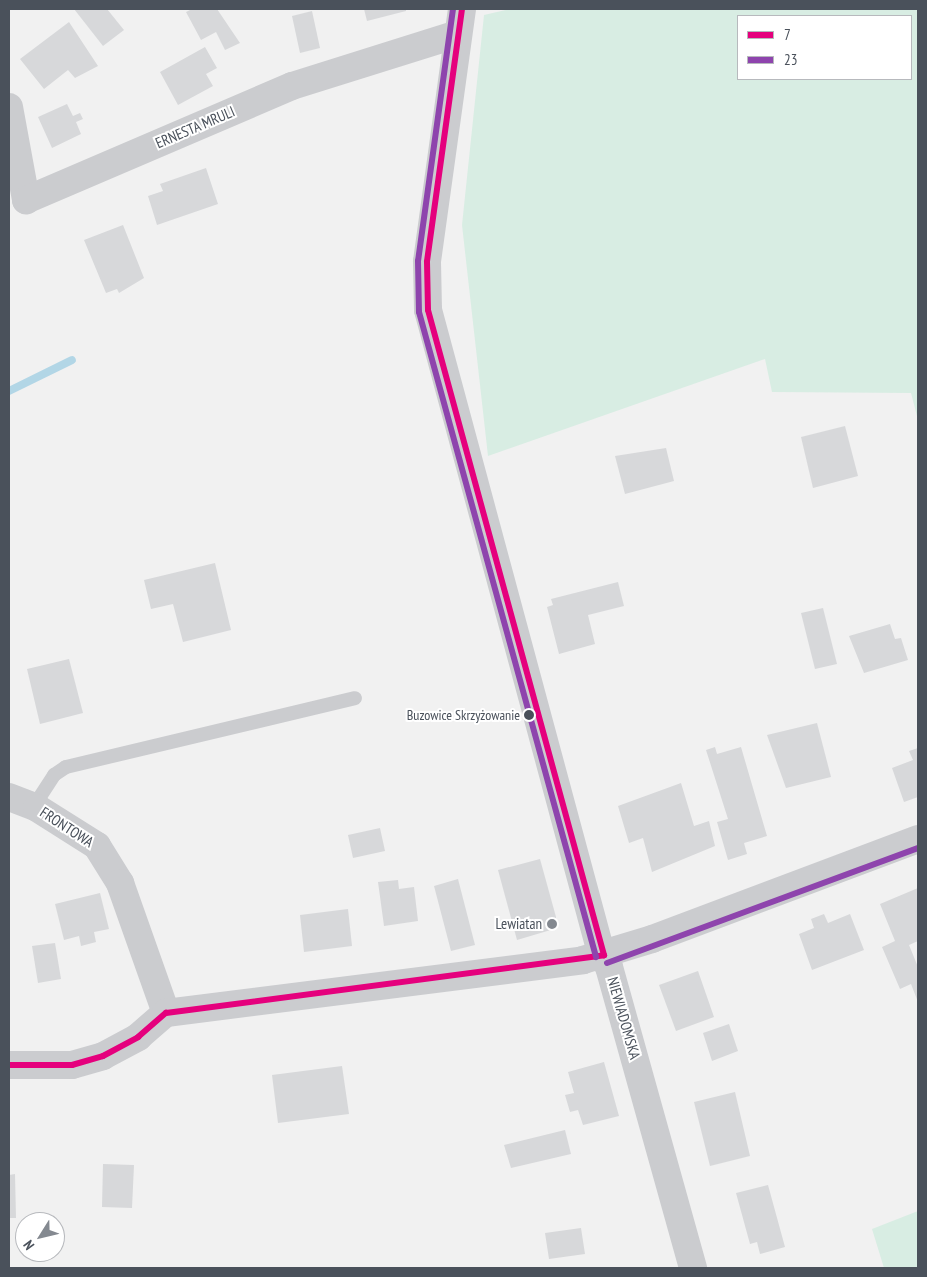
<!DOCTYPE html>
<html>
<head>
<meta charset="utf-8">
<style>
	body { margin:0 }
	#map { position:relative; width:927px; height:1277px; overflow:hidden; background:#f1f1f1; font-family:"PT Sans Narrow",sans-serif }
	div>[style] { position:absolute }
	.green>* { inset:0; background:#d8ede3 }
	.stream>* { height:8px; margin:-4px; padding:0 4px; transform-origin:4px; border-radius:4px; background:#b2d6e6 }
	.building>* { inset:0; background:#d7d8da }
	.service>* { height:14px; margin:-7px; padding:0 7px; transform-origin:7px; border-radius:7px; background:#cbcccf }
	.minor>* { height:28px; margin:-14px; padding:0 14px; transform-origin:14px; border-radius:14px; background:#cbcccf }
	.bus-1>* { height:6px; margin:-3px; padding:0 3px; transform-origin:3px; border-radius:3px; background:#e5007d }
	.bus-2>* { height:6px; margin:-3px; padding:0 3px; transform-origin:3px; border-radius:3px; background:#8e44ad }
	.dots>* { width:14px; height:14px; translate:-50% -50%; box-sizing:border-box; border:2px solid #fff; border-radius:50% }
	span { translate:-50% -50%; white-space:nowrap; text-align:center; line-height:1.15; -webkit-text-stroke:4px #fff; paint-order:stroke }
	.bus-label { font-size:14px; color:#4a515b }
	.right { translate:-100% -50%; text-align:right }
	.street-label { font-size:15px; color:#4a515b }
	.poi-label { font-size:15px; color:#4a515b }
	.frame { position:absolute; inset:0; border:10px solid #4a515b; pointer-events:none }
	.legend { position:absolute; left:737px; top:15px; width:175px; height:65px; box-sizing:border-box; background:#fff; border:1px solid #b7b9bd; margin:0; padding:6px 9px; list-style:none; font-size:15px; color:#4a515b }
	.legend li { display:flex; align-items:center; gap:10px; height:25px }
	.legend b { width:25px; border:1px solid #b7b9bd }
	.north { position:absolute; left:15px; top:1212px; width:50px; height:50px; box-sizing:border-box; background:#fff; border:1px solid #b7b9bd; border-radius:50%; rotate:234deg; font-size:14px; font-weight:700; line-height:20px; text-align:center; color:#4a515b }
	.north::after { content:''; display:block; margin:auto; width:18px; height:22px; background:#848990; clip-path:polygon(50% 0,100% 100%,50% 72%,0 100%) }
</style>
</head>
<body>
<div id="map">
	<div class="green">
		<div style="clip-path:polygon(evenodd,510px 9px,918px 9px,918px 420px,911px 393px,772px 392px,765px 359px,488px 456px,462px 225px,484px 15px,510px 9px,738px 16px,911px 16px,911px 79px,738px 79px,738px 16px)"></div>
		<div style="clip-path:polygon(918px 1211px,918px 1268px,884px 1268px,872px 1229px)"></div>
	</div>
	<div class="stream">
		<div style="left:9px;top:391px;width:70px;rotate:-26.2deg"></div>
	</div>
	<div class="building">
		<div style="clip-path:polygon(74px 9px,107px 9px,124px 30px,103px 46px)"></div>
		<div style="clip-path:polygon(192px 9px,217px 9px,240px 43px,225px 50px,216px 32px,201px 40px,186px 12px)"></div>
		<div style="clip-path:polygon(364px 9px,406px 9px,406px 11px,367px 21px)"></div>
		<div style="clip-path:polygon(312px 11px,320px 48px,300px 53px,292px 16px)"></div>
		<div style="clip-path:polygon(69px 22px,98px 66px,75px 78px,68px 70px,44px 89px,20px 59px)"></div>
		<div style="clip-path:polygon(205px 47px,217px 68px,206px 74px,213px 86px,178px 105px,160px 72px)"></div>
		<div style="clip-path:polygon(67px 104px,73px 116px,80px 113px,83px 119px,76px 122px,81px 134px,52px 148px,38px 117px)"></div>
		<div style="clip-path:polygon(206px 168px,218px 204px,157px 225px,148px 196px,163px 191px,160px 184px)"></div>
		<div style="clip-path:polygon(123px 225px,144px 278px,119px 293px,117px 289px,106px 293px,84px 240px)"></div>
		<div style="clip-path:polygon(845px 426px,858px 476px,813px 488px,801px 437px)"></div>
		<div style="clip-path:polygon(666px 448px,674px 481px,625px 494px,615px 456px)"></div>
		<div style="clip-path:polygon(215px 563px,231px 630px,183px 642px,173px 604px,151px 609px,144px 580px)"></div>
		<div style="clip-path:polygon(618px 582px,624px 606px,588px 615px,595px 644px,559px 654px,547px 607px,553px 605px,551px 599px)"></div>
		<div style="clip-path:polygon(823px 608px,837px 664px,815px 669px,801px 613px)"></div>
		<div style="clip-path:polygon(890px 624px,895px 639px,901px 638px,908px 660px,864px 673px,849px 636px)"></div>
		<div style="clip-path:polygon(69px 659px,83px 713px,40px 724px,27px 669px)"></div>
		<div style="clip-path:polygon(817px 723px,831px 777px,786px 788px,767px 735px)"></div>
		<div style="clip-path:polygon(715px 747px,717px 754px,741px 747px,767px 836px,744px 843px,747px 854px,728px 860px,717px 822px,728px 819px,706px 750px)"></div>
		<div style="clip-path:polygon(918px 748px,918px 797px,904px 802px,892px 768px,913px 760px,909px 751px)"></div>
		<div style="clip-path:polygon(681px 783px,694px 826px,709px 821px,715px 846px,652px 872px,643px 838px,629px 843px,618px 806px)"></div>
		<div style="clip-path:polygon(380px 828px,385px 851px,353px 858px,348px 835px)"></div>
		<div style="clip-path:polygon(540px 859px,556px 917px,554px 929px,517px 940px,498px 870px)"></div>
		<div style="clip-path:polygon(458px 879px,475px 945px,451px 951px,434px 886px)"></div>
		<div style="clip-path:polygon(398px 880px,399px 889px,414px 887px,418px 921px,384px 926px,378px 882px)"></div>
		<div style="clip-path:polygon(918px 888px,918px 941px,909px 945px,918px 967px,918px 1002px,911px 984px,900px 989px,882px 947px,895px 941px,880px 904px)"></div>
		<div style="clip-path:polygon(100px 893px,109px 929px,94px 932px,96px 942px,81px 946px,79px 936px,64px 940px,55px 904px)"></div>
		<div style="clip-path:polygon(348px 909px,352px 946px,304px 952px,300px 915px)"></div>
		<div style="clip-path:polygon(824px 914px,828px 923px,850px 914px,864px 950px,812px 970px,799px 934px,814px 928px,811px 919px)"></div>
		<div style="clip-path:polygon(55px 943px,61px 979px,38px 983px,32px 946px)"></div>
		<div style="clip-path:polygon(698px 971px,714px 1017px,676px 1031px,659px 985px)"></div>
		<div style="clip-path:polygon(729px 1024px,738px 1051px,712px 1061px,703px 1033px)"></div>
		<div style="clip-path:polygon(604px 1062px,619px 1116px,583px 1125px,578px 1110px,570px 1112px,565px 1095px,574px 1093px,568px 1072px)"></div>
		<div style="clip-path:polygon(342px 1066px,349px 1114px,278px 1123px,272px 1075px)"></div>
		<div style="clip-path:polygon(735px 1092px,750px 1156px,710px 1166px,694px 1102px)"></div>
		<div style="clip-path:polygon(565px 1130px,571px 1154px,511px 1168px,504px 1145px)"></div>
		<div style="clip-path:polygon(103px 1164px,134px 1165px,132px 1208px,102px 1207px)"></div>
		<div style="clip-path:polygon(15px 1174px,16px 1218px,9px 1218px,9px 1175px)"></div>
		<div style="clip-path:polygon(768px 1185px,785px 1247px,760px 1254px,757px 1242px,750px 1244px,736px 1193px)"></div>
		<div style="clip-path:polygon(581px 1228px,585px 1254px,549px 1259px,545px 1233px)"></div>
	</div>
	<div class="service">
		<div style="left:34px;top:806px;width:37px;rotate:-57deg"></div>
		<div style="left:54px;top:775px;width:14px;rotate:-34deg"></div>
		<div style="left:66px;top:767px;width:297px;rotate:-13.4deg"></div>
	</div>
	<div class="minor">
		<div style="left:462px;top:9px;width:255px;rotate:97.9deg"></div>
		<div style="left:427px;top:262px;width:48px;rotate:88.8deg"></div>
		<div style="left:428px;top:310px;width:658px;rotate:74.93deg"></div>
		<div style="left:599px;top:945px;width:24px;rotate:66deg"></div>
		<div style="left:609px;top:967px;width:313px;rotate:74.4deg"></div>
		<div style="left:9px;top:107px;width:95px;rotate:79.6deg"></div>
		<div style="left:26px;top:200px;width:289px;rotate:-23.2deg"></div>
		<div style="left:292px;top:86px;width:174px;rotate:-17.4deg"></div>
		<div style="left:9px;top:797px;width:30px;rotate:21deg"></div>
		<div style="left:37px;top:808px;width:71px;rotate:32.3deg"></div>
		<div style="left:97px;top:846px;width:44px;rotate:58.1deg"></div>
		<div style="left:120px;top:883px;width:138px;rotate:70.5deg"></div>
		<div style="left:9px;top:1065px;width:63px"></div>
		<div style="left:72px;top:1065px;width:32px;rotate:-16deg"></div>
		<div style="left:103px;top:1056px;width:40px;rotate:-28deg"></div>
		<div style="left:138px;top:1037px;width:37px;rotate:-41deg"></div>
		<div style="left:166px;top:1013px;width:420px;rotate:-7.2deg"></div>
		<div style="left:583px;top:960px;width:72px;rotate:-16.9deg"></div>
		<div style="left:652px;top:939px;width:284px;rotate:-20.6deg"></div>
	</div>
	<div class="bus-1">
		<div style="left:462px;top:9px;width:255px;rotate:97.9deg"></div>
		<div style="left:427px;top:262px;width:48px;rotate:88.8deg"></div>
		<div style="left:428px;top:310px;width:669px;rotate:74.74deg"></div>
		<div style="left:9px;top:1065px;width:63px"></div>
		<div style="left:72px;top:1065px;width:32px;rotate:-16deg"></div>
		<div style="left:103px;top:1056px;width:40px;rotate:-28deg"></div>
		<div style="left:138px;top:1037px;width:37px;rotate:-41deg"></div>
		<div style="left:166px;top:1013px;width:442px;rotate:-7.5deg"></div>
	</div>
	<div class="bus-2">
		<div style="left:453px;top:9px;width:254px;rotate:97.9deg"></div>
		<div style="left:418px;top:261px;width:51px;rotate:88.9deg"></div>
		<div style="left:419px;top:312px;width:669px;rotate:74.65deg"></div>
		<div style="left:607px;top:963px;width:332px;rotate:-20.3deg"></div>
	</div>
	<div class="dots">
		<div style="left:529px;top:715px;background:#4a515b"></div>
		<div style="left:552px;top:924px;background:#848990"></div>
	</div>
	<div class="bus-label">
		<span class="right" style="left:520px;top:715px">Buzowice Skrzyżowanie</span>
	</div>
	<div class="street-label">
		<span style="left:195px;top:127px;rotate:-23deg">ERNESTA MRULI</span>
		<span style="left:67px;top:827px;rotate:33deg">FRONTOWA</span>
		<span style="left:624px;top:1018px;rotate:74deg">NIEWIADOMSKA</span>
	</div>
	<div class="poi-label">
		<span class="right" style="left:542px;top:924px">Lewiatan</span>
	</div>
	<div class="frame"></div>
	<ul class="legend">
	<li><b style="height:6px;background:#e5007d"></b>7</li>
	<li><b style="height:6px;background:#8e44ad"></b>23</li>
	</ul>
	<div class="north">N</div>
</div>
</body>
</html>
